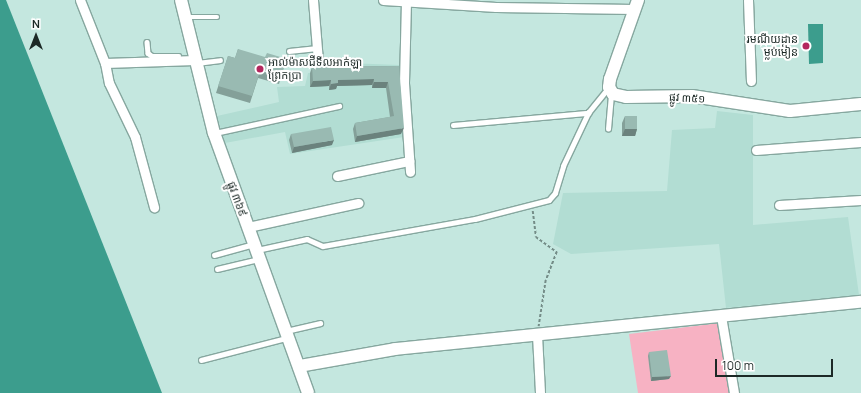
<!DOCTYPE html>
<html>
<head>
<meta charset="utf-8">
<style>
	body { margin:0 }
	#map { position:relative; width:861px; height:393px; overflow:hidden; background:#c4e7df; font-family:Manrope,"Noto Sans Khmer",sans-serif }
	div>[style] { position:absolute }
	.built>* { inset:0; background:#b2ddd3 }
	.green>* { inset:0; background:#f7b2c3 }
	.water>* { inset:0; background:#3c9d8d }
	.path>* { height:1.5px; margin-top:-0.75px; transform-origin:0; background:repeating-linear-gradient(90deg,#748c87 0 3px,transparent 0 5px) }
	.roads { filter:drop-shadow(1px 0 #86a79f) drop-shadow(-1px 0 #86a79f) drop-shadow(0 1px #86a79f) drop-shadow(0 -1px #86a79f) }
	.lane>* { height:4.5px; margin:-2.25px; padding:0 2.25px; transform-origin:2.25px; border-radius:2.25px; background:#fff }
	.street>* { height:9px; margin:-4.5px; padding:0 4.5px; transform-origin:4.5px; border-radius:4.5px; background:#fff }
	.secondary>* { height:12px; margin:-6px; padding:0 6px; transform-origin:6px; border-radius:6px; background:#fff }
	.wall>* { inset:0; background:#84a099 }
	.shaded-wall>* { inset:0; background:#6b827d }
	.building>* { inset:0; background:#99bab2 }
	.dots>* { width:11px; height:11px; translate:-50% -50%; box-sizing:border-box; border:2px solid #fff; border-radius:50% }
	span { translate:-50% -50%; white-space:nowrap; text-align:center; line-height:1.15; -webkit-text-stroke:4px #fff; paint-order:stroke }
	.poi-label { font-size:11px; color:#1c2926 }
	.right { translate:-100% -50%; text-align:right }
	.left { translate:0 -50%; text-align:left }
	.street-label { font-size:11px; color:#1c2926 }
	.north { position:absolute; left:16px; top:16px; width:40px; height:40px; -webkit-text-stroke:3px #fff; paint-order:stroke; rotate:0deg; font-size:11px; font-weight:700; line-height:16px; text-align:center; color:#1c2926 }
	.north::after { content:''; display:block; margin:auto; width:14px; height:18px; background:#1c2926; clip-path:polygon(50% 0,100% 100%,50% 72%,0 100%) }
	.scale { position:absolute; left:715px; top:359px; width:118px; height:18px; box-sizing:border-box; border:2px solid #1c2926; border-top:0; padding-left:5px; font-size:12px; line-height:14px; white-space:nowrap; color:#1c2926; -webkit-text-stroke:3px #fff; paint-order:stroke }
</style>
</head>
<body>
<div id="map">
	<div class="built">
		<div style="clip-path:polygon(347px 63px,399px 65px,404px 137px,290px 154px,285px 132px,225px 143px,217px 116px,279px 102px,277px 87px,305px 86px,308px 73px,347px 72px)"></div>
		<div style="clip-path:polygon(717px 111px,753px 115px,753px 225px,848px 217px,859px 295px,726px 308px,719px 244px,571px 254px,553px 244px,563px 193px,667px 191px,672px 130px,715px 128px)"></div>
	</div>
	<div class="green">
		<div style="clip-path:polygon(720px 323px,730px 393px,638px 393px,629px 334px)"></div>
	</div>
	<div class="water">
		<div style="clip-path:polygon(0 0,6px 0,162px 393px,0 393px)"></div>
		<div style="clip-path:polygon(808px 24px,823px 24px,823px 63px,809px 64px)"></div>
	</div>
	<div class="path">
		<div style="left:533px;top:211px;width:26px;rotate:83deg"></div>
		<div style="left:536px;top:237px;width:26px;rotate:36deg"></div>
		<div style="left:557px;top:252px;width:30px;rotate:111deg"></div>
		<div style="left:546px;top:280px;width:47px;rotate:98.7deg"></div>
	</div>
	<div class="roads">
		<div class="lane">
			<div style="left:187px;top:17px;width:30px"></div>
			<div style="left:147px;top:42px;width:11px;rotate:85deg"></div>
			<div style="left:148px;top:53px;width:5px;rotate:37deg"></div>
			<div style="left:152px;top:56px;width:27px"></div>
			<div style="left:289px;top:51px;width:28px;rotate:-6deg"></div>
			<div style="left:197px;top:63px;width:23px;rotate:-7deg"></div>
			<div style="left:453px;top:125px;width:136px;rotate:-5.1deg"></div>
			<div style="left:608px;top:129px;width:36px;rotate:-85deg"></div>
			<div style="left:215px;top:133px;width:127px;rotate:-12.3deg"></div>
			<div style="left:257px;top:250px;width:51px;rotate:-12.4deg"></div>
			<div style="left:307px;top:239px;width:17px;rotate:24deg"></div>
			<div style="left:323px;top:246px;width:154px;rotate:-10.1deg"></div>
			<div style="left:475px;top:219px;width:76px;rotate:-14.4deg"></div>
			<div style="left:549px;top:200px;width:9px;rotate:-49deg"></div>
			<div style="left:555px;top:193px;width:28px;rotate:-73deg"></div>
			<div style="left:563px;top:166px;width:59px;rotate:-64.7deg"></div>
			<div style="left:588px;top:113px;width:32px;rotate:-51deg"></div>
			<div style="left:214px;top:255px;width:41px;rotate:-15.4deg"></div>
			<div style="left:217px;top:269px;width:43px;rotate:-13.4deg"></div>
			<div style="left:286px;top:331px;width:35px;rotate:-13deg"></div>
			<div style="left:201px;top:360px;width:88px;rotate:-14.5deg"></div>
		</div>
		<div class="street">
			<div style="left:80px;top:0;width:68px;rotate:68.4deg"></div>
			<div style="left:105px;top:63px;width:20px;rotate:79deg"></div>
			<div style="left:109px;top:83px;width:60px;rotate:64.3deg"></div>
			<div style="left:135px;top:137px;width:73px;rotate:74.8deg"></div>
			<div style="left:313px;top:0;width:61px;rotate:85.3deg"></div>
			<div style="left:383px;top:0;width:113px;rotate:3.5deg"></div>
			<div style="left:496px;top:7px;width:138px;rotate:0.8deg"></div>
			<div style="left:748px;top:0;width:81px;rotate:87.9deg"></div>
			<div style="left:406px;top:1px;width:82px;rotate:91.4deg"></div>
			<div style="left:404px;top:83px;width:89px;rotate:86.1deg"></div>
			<div style="left:105px;top:63px;width:90px;rotate:-1.9deg"></div>
			<div style="left:756px;top:150px;width:105px;rotate:-4.4deg"></div>
			<div style="left:337px;top:176px;width:74px;rotate:-11.8deg"></div>
			<div style="left:779px;top:205px;width:82px;rotate:-3.5deg"></div>
			<div style="left:248px;top:227px;width:113px;rotate:-12.3deg"></div>
			<div style="left:721px;top:316px;width:78px;rotate:80.4deg"></div>
			<div style="left:537px;top:335px;width:58px;rotate:87deg"></div>
		</div>
		<div class="secondary">
			<div style="left:181px;top:0;width:137px;rotate:76.1deg"></div>
			<div style="left:214px;top:133px;width:276px;rotate:70.1deg"></div>
			<div style="left:638px;top:0;width:84px;rotate:109.5deg"></div>
			<div style="left:610px;top:79px;width:8px;rotate:97deg"></div>
			<div style="left:609px;top:87px;width:8px;rotate:60deg"></div>
			<div style="left:613px;top:94px;width:13px;rotate:13deg"></div>
			<div style="left:626px;top:97px;width:66px;rotate:-0.9deg"></div>
			<div style="left:692px;top:96px;width:99px;rotate:8.7deg"></div>
			<div style="left:790px;top:111px;width:71px;rotate:-5.6deg"></div>
			<div style="left:299px;top:366px;width:97px;rotate:-10deg"></div>
			<div style="left:395px;top:349px;width:468px;rotate:-5.8deg"></div>
		</div>
	</div>
	<div class="wall">
		<div style="clip-path:polygon(238px 49px,281px 77px,279px 84px,258px 78px,250px 103px,216px 93px,228px 56px,235px 58px)"></div>
		<div style="clip-path:polygon(399px 66px,401px 134px,355px 142px,353px 129px,355px 123px,390px 117px,386px 88px,372px 88px,372px 85px,337px 86px,336px 89px,329px 90px,329px 86px,310px 87px,310px 73px,312px 67px)"></div>
		<div style="clip-path:polygon(625px 116px,637px 129px,635px 136px,622px 136px,622px 123px)"></div>
		<div style="clip-path:polygon(291px 134px,332px 145px,292px 153px,289px 140px)"></div>
		<div style="clip-path:polygon(649px 352px,669px 379px,651px 381px,648px 356px)"></div>
	</div>
	<div class="shaded-wall">
		<div style="clip-path:polygon(374px 79px,372px 85px,337px 86px,336px 89px,329px 90px,331px 84px,338px 80px)"></div>
		<div style="clip-path:polygon(331px 80px,329px 86px,310px 87px,313px 81px)"></div>
		<div style="clip-path:polygon(374px 82px,388px 82px,386px 88px,372px 88px)"></div>
		<div style="clip-path:polygon(404px 128px,401px 134px,355px 142px,357px 136px)"></div>
		<div style="clip-path:polygon(625px 129px,637px 129px,635px 136px,622px 136px)"></div>
		<div style="clip-path:polygon(334px 140px,332px 145px,292px 153px,294px 147px)"></div>
		<div style="clip-path:polygon(671px 376px,669px 379px,651px 381px,652px 377px)"></div>
	</div>
	<div class="building">
		<div style="clip-path:polygon(238px 49px,265px 57px,267px 53px,287px 59px,281px 77px,260px 71px,252px 96px,218px 86px,228px 56px,235px 58px)"></div>
		<div style="clip-path:polygon(399px 66px,404px 128px,357px 136px,355px 123px,394px 116px,388px 82px,374px 82px,374px 79px,338px 80px,338px 83px,331px 84px,331px 80px,313px 81px,312px 67px)"></div>
		<div style="clip-path:polygon(625px 116px,637px 116px,637px 129px,625px 129px)"></div>
		<div style="clip-path:polygon(331px 127px,334px 140px,294px 147px,291px 134px)"></div>
		<div style="clip-path:polygon(667px 350px,671px 376px,652px 377px,649px 352px)"></div>
	</div>
	<div class="dots">
		<div style="left:806px;top:46px;background:#b4275e"></div>
		<div style="left:260px;top:69px;background:#b4275e"></div>
	</div>
	<div class="poi-label">
		<span class="right" style="left:798px;top:46px">រមណីយដ្ឋាន<br>ម្លប់មៀន</span>
		<span class="left" style="left:268px;top:69px">អាល់ម៉ាសជីទីលអាក់ឡា<br>ព្រែកប្រា</span>
	</div>
	<div class="street-label">
		<span style="left:687px;top:98px;rotate:3deg">ផ្លូវ ៣៥១</span>
		<span style="left:237px;top:199px;rotate:70deg">ផ្លូវ ៣៦៩</span>
	</div>
	<div class="north">N</div>
	<div class="scale">100 m</div>
</div>
</body>
</html>
